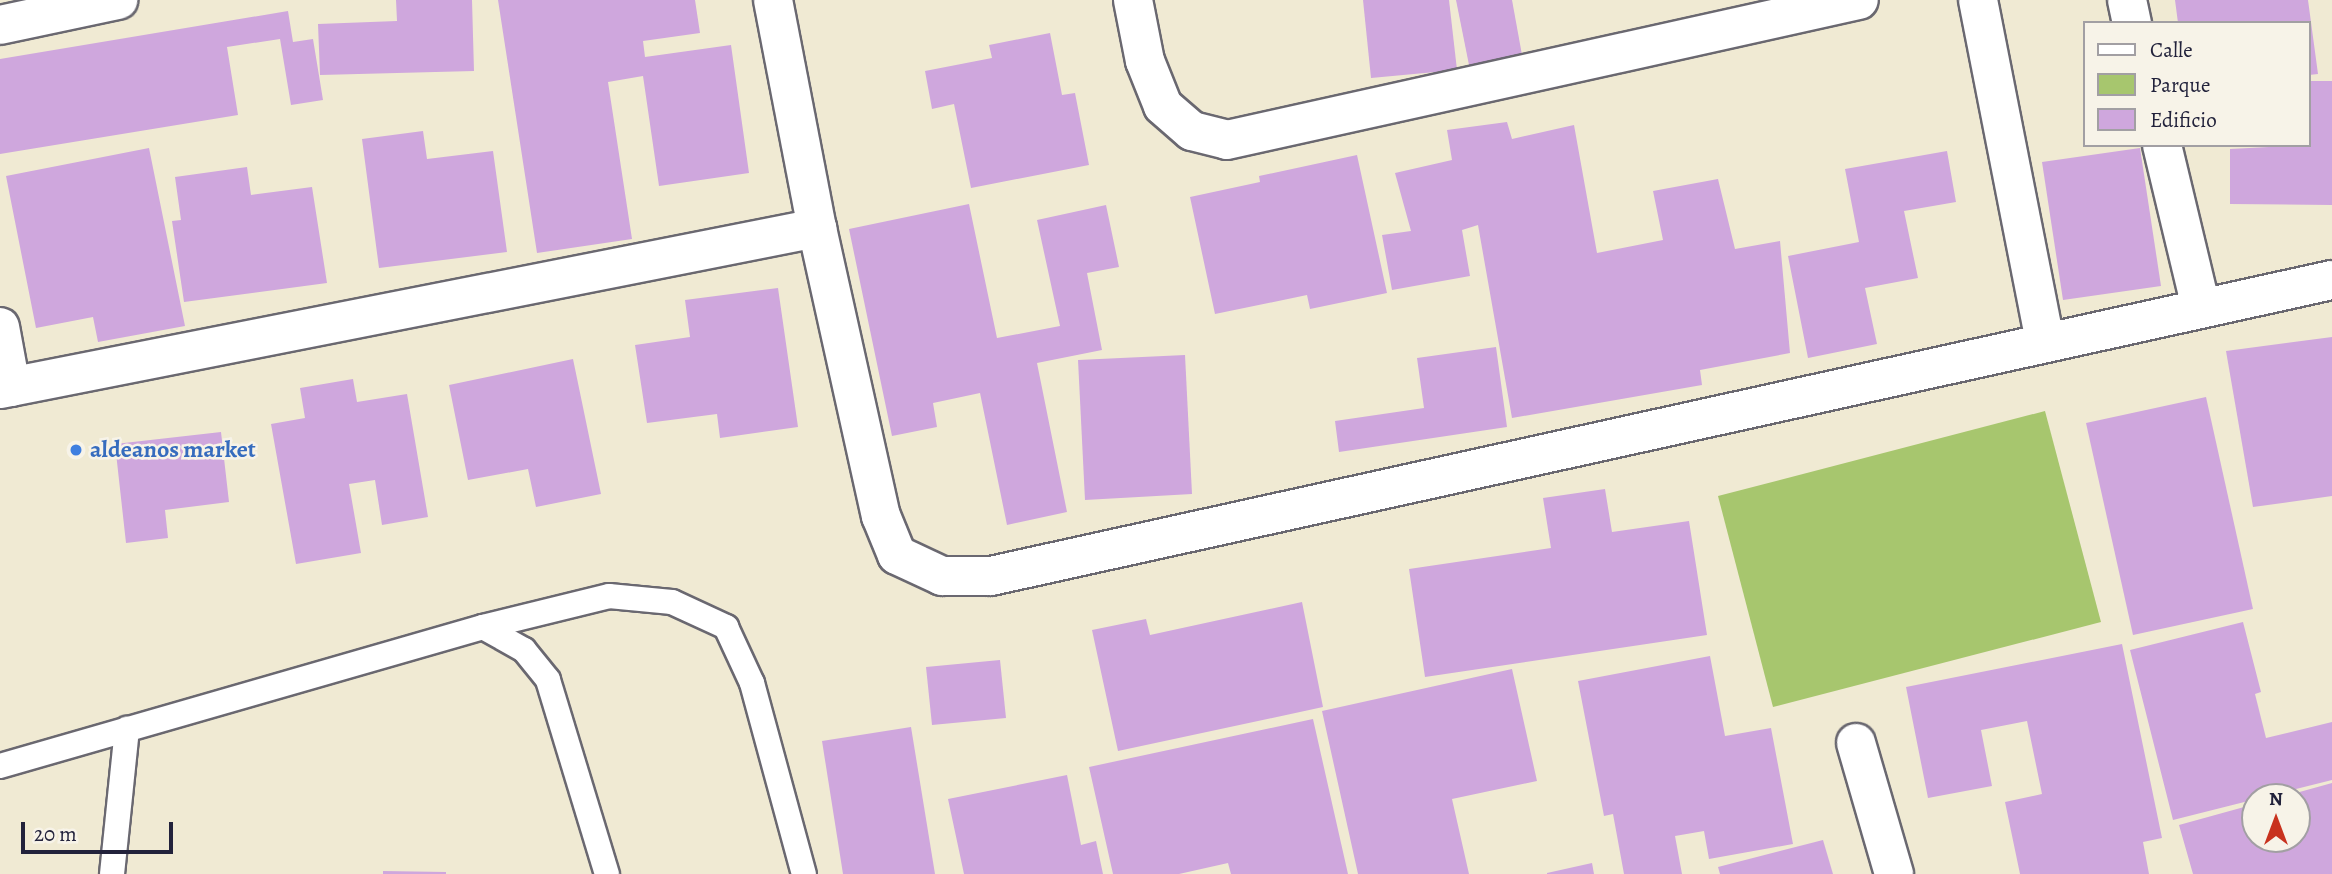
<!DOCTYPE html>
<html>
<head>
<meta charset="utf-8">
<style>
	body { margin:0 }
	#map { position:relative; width:2332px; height:874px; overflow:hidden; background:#f0ead3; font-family:Alegreya,serif }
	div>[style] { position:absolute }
	.green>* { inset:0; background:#a7c66e }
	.building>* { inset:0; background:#cfa7dd }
	.roads { filter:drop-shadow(2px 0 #6a6870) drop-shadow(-2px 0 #6a6870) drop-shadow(0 2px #6a6870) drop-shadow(0 -2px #6a6870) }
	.service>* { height:24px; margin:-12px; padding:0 12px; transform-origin:12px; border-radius:12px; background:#fff }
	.minor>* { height:38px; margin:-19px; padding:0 19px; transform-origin:19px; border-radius:19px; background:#fff }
	.dots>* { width:19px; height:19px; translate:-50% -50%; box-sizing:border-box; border:4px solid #f7f3e8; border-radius:50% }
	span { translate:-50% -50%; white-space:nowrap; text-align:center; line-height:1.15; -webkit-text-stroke:5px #f7f3e8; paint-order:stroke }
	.shop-label { font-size:24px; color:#366cbe; font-weight:700 }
	.left { translate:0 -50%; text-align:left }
	.legend { position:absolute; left:2083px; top:21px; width:228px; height:126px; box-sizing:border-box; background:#f7f3e8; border:2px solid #a29fa3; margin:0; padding:9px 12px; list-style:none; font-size:21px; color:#22223b }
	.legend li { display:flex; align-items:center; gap:14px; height:35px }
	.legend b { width:35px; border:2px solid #a29fa3 }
	.north { position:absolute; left:2241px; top:783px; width:70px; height:70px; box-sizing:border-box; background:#f7f3e8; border:2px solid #a29fa3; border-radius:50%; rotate:0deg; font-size:19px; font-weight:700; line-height:28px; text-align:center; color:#22223b }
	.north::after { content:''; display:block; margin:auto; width:24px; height:32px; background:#c8321e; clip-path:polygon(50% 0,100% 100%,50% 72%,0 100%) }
	.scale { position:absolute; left:21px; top:822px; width:152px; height:32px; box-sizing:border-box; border:4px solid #22223b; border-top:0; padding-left:9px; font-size:21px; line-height:24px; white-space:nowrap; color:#22223b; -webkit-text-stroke:5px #f7f3e8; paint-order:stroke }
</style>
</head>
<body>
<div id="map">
	<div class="green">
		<div style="clip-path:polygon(2045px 411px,2101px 622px,1773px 707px,1718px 496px)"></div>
	</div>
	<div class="building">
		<div style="clip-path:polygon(396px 0,472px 0,474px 71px,320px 75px,318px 24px,397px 21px)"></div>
		<div style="clip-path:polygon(498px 0,695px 0,700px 33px,643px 41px,645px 57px,731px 45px,749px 173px,659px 186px,643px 76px,608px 82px,632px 239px,537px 253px)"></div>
		<div style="clip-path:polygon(1363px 0,1449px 0,1457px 70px,1371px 78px)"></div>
		<div style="clip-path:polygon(1456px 0,1512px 0,1522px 55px,1469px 65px)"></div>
		<div style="clip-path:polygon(2175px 0,2308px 0,2318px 74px,2309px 75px,2309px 23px,2178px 23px)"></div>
		<div style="clip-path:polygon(288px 11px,293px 42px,313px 39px,323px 100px,291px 105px,280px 39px,227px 47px,238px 115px,0 154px,0 59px)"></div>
		<div style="clip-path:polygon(1050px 33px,1062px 95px,1075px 93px,1089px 165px,971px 188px,954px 104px,932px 109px,925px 71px,992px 58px,989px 45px)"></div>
		<div style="clip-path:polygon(2309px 81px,2332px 81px,2332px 205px,2230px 204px,2230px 149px,2309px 145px)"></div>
		<div style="clip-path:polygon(1507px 122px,1512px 139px,1574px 125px,1597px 253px,1663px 240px,1653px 191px,1718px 179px,1735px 249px,1780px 241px,1790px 353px,1700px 370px,1702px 385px,1512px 418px,1478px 225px,1462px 230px,1470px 276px,1392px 290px,1382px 235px,1411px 231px,1395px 173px,1452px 160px,1447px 130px)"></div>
		<div style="clip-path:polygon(423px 131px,427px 159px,493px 151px,507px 252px,379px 268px,362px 139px)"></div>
		<div style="clip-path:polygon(149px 148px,185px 326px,98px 342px,93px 317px,36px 328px,6px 176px)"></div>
		<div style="clip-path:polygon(2140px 148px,2161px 286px,2063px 300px,2042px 162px)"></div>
		<div style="clip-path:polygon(1947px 151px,1956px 202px,1904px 211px,1918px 278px,1865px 288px,1877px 344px,1808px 358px,1788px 256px,1859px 242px,1845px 169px)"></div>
		<div style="clip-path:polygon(1357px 155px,1387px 293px,1310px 309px,1307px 295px,1215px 314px,1190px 197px,1260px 182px,1259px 176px)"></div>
		<div style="clip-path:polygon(247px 167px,251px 195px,312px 187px,327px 283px,184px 302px,172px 221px,181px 220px,175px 177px)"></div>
		<div style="clip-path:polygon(969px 204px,997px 338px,1060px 326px,1037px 220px,1106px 205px,1119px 267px,1087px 273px,1102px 350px,1037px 363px,1067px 512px,1007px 525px,980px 393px,933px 403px,937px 427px,892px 436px,849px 229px)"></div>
		<div style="clip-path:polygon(778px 288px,798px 427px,720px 438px,717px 414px,647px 423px,635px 345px,690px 337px,685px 300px)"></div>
		<div style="clip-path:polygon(2332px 337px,2332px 496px,2253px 507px,2226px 351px)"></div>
		<div style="clip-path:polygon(1496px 347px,1507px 427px,1339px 452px,1335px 421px,1424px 408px,1417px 358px)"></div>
		<div style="clip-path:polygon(1185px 355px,1192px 494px,1085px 500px,1078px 360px)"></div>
		<div style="clip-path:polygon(573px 359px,601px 494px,536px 507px,528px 469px,468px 480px,449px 385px)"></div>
		<div style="clip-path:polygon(353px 379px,357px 402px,407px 394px,428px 517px,382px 525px,375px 480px,349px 484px,361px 553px,296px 564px,271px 424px,305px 418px,300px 388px)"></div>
		<div style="clip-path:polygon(2206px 397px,2253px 609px,2133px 635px,2086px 423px)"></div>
		<div style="clip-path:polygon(221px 432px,229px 502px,165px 510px,168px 538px,126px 543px,115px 444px)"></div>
		<div style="clip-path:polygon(1605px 489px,1612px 532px,1689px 521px,1707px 635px,1425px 677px,1409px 569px,1551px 548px,1543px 498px)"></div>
		<div style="clip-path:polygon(1302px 602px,1323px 707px,1118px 751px,1092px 630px,1146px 619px,1150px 635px)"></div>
		<div style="clip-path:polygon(2243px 622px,2261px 692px,2255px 694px,2266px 738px,2332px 722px,2332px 780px,2173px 820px,2130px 650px)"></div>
		<div style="clip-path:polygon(2122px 644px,2162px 838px,2143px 842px,2149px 874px,2020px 874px,2005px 802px,2042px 794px,2027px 721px,1981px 730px,1992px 786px,1928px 798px,1906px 687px)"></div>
		<div style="clip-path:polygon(1710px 656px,1725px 736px,1771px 728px,1793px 844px,1709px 859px,1704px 831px,1675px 836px,1682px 874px,1624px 874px,1613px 814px,1604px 816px,1578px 681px)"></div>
		<div style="clip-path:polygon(1000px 660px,1006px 718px,932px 725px,926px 667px)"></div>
		<div style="clip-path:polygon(1512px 669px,1537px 781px,1452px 799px,1469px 874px,1358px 874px,1322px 711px)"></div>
		<div style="clip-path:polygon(1313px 719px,1348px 874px,1231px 874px,1228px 863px,1179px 874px,1113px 874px,1089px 767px)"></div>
		<div style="clip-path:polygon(911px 727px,935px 874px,843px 874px,822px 741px)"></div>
		<div style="clip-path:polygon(1067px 775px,1081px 845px,1096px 841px,1103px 874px,964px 874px,948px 799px)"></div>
		<div style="clip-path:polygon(2332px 783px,2332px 874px,2193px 874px,2179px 825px,2255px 804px,2255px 839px,2297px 839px,2297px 797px,2285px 796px)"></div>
		<div style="clip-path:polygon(1823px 840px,1833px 874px,1720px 874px,1718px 867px)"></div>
		<div style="clip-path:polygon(1592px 863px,1594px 874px,1547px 874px,1547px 873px)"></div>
		<div style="clip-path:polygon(383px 871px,446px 872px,446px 874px,383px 874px)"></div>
	</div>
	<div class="roads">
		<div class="service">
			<div style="left:483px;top:627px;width:130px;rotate:-13.8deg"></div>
			<div style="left:609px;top:596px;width:63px;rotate:5.4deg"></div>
			<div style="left:672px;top:602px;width:60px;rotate:24.8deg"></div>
			<div style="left:726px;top:627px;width:62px;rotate:65.1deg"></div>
			<div style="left:752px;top:683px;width:198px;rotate:74.8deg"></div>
			<div style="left:0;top:766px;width:503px;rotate:-16.06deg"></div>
			<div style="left:483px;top:627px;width:47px;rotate:29.3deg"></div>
			<div style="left:524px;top:650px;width:38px;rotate:51deg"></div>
			<div style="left:548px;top:680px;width:203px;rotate:73.1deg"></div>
			<div style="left:112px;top:874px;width:146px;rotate:-84.1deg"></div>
		</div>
		<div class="minor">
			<div style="left:773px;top:0;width:232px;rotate:79.1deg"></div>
			<div style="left:817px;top:228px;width:295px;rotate:77.5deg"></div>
			<div style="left:881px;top:516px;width:42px;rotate:67.7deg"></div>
			<div style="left:897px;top:555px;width:50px;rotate:25deg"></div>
			<div style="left:942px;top:576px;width:49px"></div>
			<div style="left:991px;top:576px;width:1373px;rotate:-12.45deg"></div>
			<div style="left:1133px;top:0;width:62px;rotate:78.9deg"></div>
			<div style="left:1145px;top:61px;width:48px;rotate:68.2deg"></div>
			<div style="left:1163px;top:106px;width:38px;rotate:41deg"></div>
			<div style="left:1192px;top:131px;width:36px;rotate:14deg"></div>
			<div style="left:1227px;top:140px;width:647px;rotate:-12.49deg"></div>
			<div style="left:1978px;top:0;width:349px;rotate:78.9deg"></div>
			<div style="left:2127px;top:0;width:24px;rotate:78deg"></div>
			<div style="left:0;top:25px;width:121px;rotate:-12deg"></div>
			<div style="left:2162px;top:145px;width:168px;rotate:76.5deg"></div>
			<div style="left:0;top:327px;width:61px;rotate:79.6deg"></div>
			<div style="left:0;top:389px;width:833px;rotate:-11.15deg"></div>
			<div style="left:1856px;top:743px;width:136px;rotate:73.8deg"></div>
		</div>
	</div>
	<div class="dots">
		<div style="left:76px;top:450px;background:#3f7fe0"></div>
	</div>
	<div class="shop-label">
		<span class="left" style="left:90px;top:450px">aldeanos market</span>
	</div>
	<ul class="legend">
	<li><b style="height:9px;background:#fff"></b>Calle</li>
	<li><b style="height:19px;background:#a7c66e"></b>Parque</li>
	<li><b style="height:19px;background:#cfa7dd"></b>Edificio</li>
	</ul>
	<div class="north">N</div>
	<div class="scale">20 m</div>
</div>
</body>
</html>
